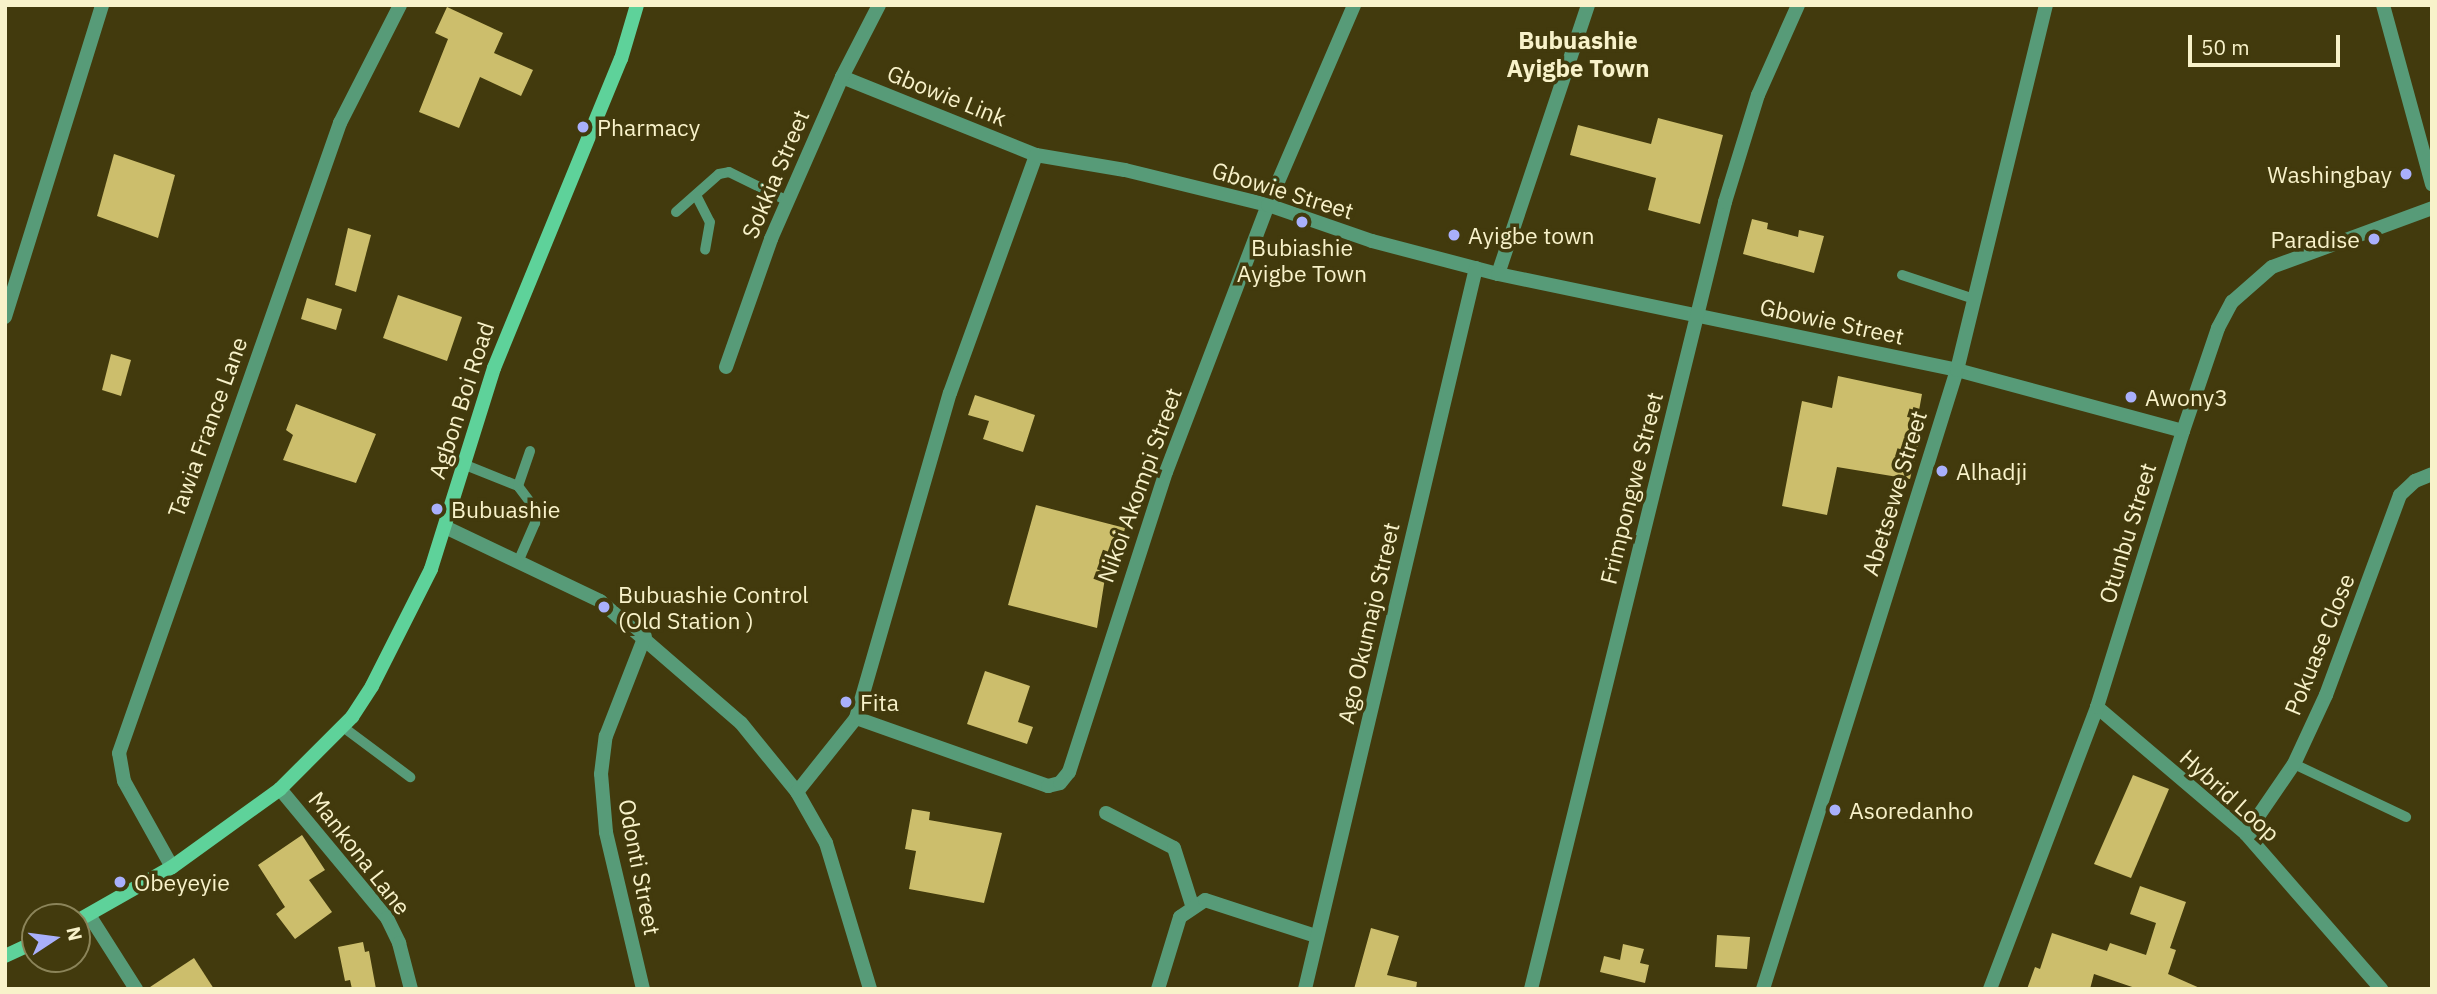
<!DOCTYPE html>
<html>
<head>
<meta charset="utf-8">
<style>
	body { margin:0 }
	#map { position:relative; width:2437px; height:994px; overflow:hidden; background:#423a0d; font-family:"IBM Plex Sans",sans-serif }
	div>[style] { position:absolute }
	.building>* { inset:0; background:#ccbe6c }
	.lane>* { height:10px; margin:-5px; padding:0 5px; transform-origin:5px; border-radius:5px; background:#579b78 }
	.street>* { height:14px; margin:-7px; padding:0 7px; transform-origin:7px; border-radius:7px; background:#579b78 }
	.secondary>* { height:14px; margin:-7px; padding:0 7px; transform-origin:7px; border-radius:7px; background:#5ed29a }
	.dots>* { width:19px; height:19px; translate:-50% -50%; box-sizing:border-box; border:4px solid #423a0d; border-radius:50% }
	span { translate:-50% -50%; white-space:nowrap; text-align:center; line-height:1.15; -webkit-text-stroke:7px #423a0d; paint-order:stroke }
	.street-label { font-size:23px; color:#f8f2ca }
	.poi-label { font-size:23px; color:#f8f2ca }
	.left { translate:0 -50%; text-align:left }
	.right { translate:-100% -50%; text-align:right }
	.neighbourhood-label { font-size:24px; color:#f8f2ca; font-weight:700 }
	.frame { position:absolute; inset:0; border:7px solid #f8f2ca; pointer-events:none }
	.north { position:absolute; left:21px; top:903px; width:70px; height:70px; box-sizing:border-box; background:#423a0d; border:2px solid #8b8459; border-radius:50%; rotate:77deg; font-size:19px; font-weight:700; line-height:28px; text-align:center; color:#f8f2ca }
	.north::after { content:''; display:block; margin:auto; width:24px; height:32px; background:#a9b0fc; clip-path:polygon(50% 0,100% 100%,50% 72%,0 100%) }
	.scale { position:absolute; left:2188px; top:35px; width:152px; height:32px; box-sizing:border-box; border:4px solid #f8f2ca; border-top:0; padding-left:9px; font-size:21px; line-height:24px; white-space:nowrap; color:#f8f2ca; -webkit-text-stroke:5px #423a0d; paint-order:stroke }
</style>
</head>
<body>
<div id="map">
	<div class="building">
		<div style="clip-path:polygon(447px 7px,503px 33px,494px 53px,533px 70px,521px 96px,480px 77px,459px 128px,419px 112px,448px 39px,435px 33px)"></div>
		<div style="clip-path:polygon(1658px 118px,1723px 135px,1700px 224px,1648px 210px,1656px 178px,1570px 155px,1578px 125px,1651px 144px)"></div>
		<div style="clip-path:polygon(114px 154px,175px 175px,158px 238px,97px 216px)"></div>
		<div style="clip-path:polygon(1752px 219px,1768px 223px,1767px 229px,1798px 237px,1799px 230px,1824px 236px,1814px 273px,1743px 254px)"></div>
		<div style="clip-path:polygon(348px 228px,371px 235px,356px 292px,335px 285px)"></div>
		<div style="clip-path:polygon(398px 295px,462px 317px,447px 361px,383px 338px)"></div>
		<div style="clip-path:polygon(307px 298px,342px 309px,336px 330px,301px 319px)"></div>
		<div style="clip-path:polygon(111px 354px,131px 360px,121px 396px,102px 390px)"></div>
		<div style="clip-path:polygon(1838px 376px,1922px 394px,1916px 427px,1922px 429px,1910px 479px,1837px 467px,1827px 515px,1782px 506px,1802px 401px,1832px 408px)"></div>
		<div style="clip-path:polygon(975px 395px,1035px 415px,1023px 452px,983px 439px,989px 421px,968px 415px)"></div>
		<div style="clip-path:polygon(296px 404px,376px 434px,356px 483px,283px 460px,293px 435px,286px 430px)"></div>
		<div style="clip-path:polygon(1036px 505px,1125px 528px,1117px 561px,1108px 559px,1097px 628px,1008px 605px)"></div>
		<div style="clip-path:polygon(985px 671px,1030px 686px,1018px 722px,1033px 727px,1027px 744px,967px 724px)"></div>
		<div style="clip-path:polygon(2133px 775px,2169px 789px,2131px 878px,2094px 864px)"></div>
		<div style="clip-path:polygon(912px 809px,930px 812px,929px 820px,1002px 833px,984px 903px,909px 889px,916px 851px,905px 849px)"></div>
		<div style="clip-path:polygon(302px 835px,325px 870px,309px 880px,332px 912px,295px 939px,276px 914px,285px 907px,258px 865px)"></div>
		<div style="clip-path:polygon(2140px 886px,2186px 902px,2170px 948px,2176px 950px,2168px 974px,2202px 989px,2138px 989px,2094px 974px,2090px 989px,2027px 989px,2035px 967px,2040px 969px,2052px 933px,2107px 951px,2110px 943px,2146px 955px,2156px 923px,2130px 914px)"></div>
		<div style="clip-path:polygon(1371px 928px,1399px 936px,1387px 975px,1417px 982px,1416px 989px,1354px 989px)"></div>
		<div style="clip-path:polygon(1717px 935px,1750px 937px,1747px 969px,1715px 967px)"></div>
		<div style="clip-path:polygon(363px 942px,365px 952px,369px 951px,376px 989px,352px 989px,350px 980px,345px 981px,338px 947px)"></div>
		<div style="clip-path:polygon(1623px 944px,1644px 949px,1640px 963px,1649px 965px,1645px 983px,1600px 972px,1604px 956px,1620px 960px)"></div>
		<div style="clip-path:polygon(194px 958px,214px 989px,147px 989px)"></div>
	</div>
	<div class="lane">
		<div style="left:696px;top:195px;width:30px;rotate:63deg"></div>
		<div style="left:710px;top:222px;width:28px;rotate:100deg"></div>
		<div style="left:676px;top:212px;width:57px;rotate:-41.5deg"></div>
		<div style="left:719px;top:174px;width:10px;rotate:-11deg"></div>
		<div style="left:729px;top:172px;width:66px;rotate:26.2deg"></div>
		<div style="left:1902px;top:275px;width:76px;rotate:18.4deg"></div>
		<div style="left:463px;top:464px;width:59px;rotate:21.8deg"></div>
		<div style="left:518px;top:486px;width:30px;rotate:53deg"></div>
		<div style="left:536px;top:510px;width:13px;rotate:94deg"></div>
		<div style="left:535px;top:523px;width:43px;rotate:113.6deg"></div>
		<div style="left:518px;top:486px;width:37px;rotate:-71deg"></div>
		<div style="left:343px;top:727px;width:84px;rotate:36.7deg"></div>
		<div style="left:2294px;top:764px;width:124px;rotate:25.3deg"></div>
	</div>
	<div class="street">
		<div style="left:2383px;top:5px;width:186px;rotate:74.7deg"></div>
		<div style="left:842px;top:77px;width:209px;rotate:21.9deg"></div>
		<div style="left:1498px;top:274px;width:284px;rotate:-71.5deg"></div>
		<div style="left:5px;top:317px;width:327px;rotate:-72.7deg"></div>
		<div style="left:726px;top:367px;width:136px;rotate:-70.6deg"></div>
		<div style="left:771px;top:239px;width:177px;rotate:-66.3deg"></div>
		<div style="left:842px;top:77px;width:81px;rotate:-62.8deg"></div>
		<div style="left:445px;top:527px;width:172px;rotate:25.5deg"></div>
		<div style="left:600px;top:601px;width:186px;rotate:40.9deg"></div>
		<div style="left:741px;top:723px;width:89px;rotate:50.9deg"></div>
		<div style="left:797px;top:792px;width:59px;rotate:60.4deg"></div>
		<div style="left:826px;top:843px;width:152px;rotate:73.2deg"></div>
		<div style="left:2097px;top:707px;width:196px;rotate:40.4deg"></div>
		<div style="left:2246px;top:834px;width:206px;rotate:48.9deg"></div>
		<div style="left:856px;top:718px;width:204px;rotate:19.5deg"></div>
		<div style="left:1048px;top:786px;width:12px;rotate:-14deg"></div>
		<div style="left:1060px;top:783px;width:14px;rotate:-51deg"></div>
		<div style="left:1069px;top:772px;width:315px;rotate:-72.1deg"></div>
		<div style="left:1166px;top:472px;width:286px;rotate:-69.1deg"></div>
		<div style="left:1268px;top:205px;width:218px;rotate:-66.7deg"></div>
		<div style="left:280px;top:789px;width:168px;rotate:50.3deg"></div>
		<div style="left:387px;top:918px;width:28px;rotate:64deg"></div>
		<div style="left:399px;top:943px;width:48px;rotate:75.4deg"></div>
		<div style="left:797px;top:792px;width:95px;rotate:-51.4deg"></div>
		<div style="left:856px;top:718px;width:338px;rotate:-73.9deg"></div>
		<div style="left:950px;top:393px;width:253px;rotate:-70.1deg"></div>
		<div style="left:1036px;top:155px;width:90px;rotate:9.6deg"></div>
		<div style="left:1125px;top:170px;width:147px;rotate:13.8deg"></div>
		<div style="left:1268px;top:205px;width:110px;rotate:19.1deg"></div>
		<div style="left:1372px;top:241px;width:130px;rotate:14.7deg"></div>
		<div style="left:1498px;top:274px;width:469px;rotate:11.8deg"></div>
		<div style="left:1957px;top:370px;width:234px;rotate:15.1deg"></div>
		<div style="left:1106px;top:813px;width:76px;rotate:27.2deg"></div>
		<div style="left:1174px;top:848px;width:60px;rotate:72.5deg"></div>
		<div style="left:2246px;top:834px;width:85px;rotate:-55.6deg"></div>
		<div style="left:2294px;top:764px;width:76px;rotate:-65.1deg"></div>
		<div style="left:2326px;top:695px;width:213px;rotate:-69.7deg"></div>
		<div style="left:2400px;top:495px;width:21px;rotate:-43deg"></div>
		<div style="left:2415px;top:481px;width:18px;rotate:-22deg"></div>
		<div style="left:172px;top:867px;width:98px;rotate:-119.2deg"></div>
		<div style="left:124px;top:781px;width:28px;rotate:-100deg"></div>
		<div style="left:119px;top:753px;width:668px;rotate:-70.67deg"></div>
		<div style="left:340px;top:123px;width:132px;rotate:-63deg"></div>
		<div style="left:89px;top:915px;width:88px;rotate:57.6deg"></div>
		<div style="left:643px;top:989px;width:161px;rotate:-103.3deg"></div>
		<div style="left:606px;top:832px;width:58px;rotate:-94.9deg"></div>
		<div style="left:601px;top:774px;width:38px;rotate:-83deg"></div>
		<div style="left:606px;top:736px;width:107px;rotate:-68.7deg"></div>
		<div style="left:1158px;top:989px;width:75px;rotate:-73deg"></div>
		<div style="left:1180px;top:917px;width:30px;rotate:-34deg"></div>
		<div style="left:1205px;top:900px;width:117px;rotate:18deg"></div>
		<div style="left:1305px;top:989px;width:741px;rotate:-76.66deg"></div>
		<div style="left:1531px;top:989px;width:811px;rotate:-76.15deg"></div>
		<div style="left:1725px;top:202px;width:112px;rotate:-72.9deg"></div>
		<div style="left:1758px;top:95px;width:98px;rotate:-66deg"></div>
		<div style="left:1763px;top:989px;width:649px;rotate:-72.6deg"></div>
		<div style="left:1957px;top:370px;width:376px;rotate:-76.3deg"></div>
		<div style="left:1990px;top:989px;width:302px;rotate:-69.2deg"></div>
		<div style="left:2097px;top:707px;width:289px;rotate:-72.7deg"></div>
		<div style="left:2183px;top:431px;width:109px;rotate:-71.2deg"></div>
		<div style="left:2218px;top:328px;width:30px;rotate:-62deg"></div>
		<div style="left:2232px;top:302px;width:53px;rotate:-41.2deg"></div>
		<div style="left:2272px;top:267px;width:171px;rotate:-20.2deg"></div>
	</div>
	<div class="secondary">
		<div style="left:77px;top:921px;width:109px;rotate:-29.6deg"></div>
		<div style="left:172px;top:867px;width:133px;rotate:-35.8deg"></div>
		<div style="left:280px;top:789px;width:102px;rotate:-45deg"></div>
		<div style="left:352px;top:717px;width:37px;rotate:-57deg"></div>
		<div style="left:372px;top:686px;width:131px;rotate:-63.2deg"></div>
		<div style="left:431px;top:569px;width:211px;rotate:-72.6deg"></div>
		<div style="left:494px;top:368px;width:334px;rotate:-67.7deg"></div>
		<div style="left:621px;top:59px;width:56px;rotate:-73.5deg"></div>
		<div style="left:5px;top:956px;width:33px;rotate:-25deg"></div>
	</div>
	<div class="dots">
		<div style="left:583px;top:127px;background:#a9b0fc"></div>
		<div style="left:2406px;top:174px;background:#a9b0fc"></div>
		<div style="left:1302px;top:222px;background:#a9b0fc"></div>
		<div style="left:1454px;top:235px;background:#a9b0fc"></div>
		<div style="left:2374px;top:239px;background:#a9b0fc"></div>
		<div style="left:2131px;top:397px;background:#a9b0fc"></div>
		<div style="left:1942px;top:471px;background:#a9b0fc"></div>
		<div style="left:437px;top:509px;background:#a9b0fc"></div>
		<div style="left:604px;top:607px;background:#a9b0fc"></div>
		<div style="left:846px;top:702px;background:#a9b0fc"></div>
		<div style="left:1835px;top:810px;background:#a9b0fc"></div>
		<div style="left:120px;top:882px;background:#a9b0fc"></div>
	</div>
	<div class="street-label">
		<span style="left:947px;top:95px;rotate:22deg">Gbowie Link</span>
		<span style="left:775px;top:174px;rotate:-67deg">Sokkia Street</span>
		<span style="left:1283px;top:190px;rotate:17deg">Gbowie Street</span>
		<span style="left:1832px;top:321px;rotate:12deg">Gbowie Street</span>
		<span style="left:461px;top:400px;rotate:-72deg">Agbon Boi Road</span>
		<span style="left:207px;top:427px;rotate:-70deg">Tawia France Lane</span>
		<span style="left:1139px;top:485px;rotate:-70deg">Nikoi Akompi Street</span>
		<span style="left:1631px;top:488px;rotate:-76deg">Frimpongwe Street</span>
		<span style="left:1894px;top:493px;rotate:-73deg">Abetsewe Street</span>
		<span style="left:2127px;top:533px;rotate:-73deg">Otunbu Street</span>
		<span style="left:1368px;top:623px;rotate:-77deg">Ago Okumajo Street</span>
		<span style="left:2319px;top:644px;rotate:-68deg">Pokuase Close</span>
		<span style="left:2230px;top:795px;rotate:42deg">Hybrid Loop</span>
		<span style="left:360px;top:853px;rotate:52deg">Mankona Lane</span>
		<span style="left:640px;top:867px;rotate:79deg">Odonti Street</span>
	</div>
	<div class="poi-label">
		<span class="left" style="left:597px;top:127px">Pharmacy</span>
		<span class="right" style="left:2392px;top:174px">Washingbay</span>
		<span class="left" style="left:1468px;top:235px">Ayigbe town</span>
		<span class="right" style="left:2360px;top:239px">Paradise</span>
		<span style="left:1302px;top:260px">Bubiashie<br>Ayigbe Town</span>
		<span class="left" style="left:2145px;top:397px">Awony3</span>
		<span class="left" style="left:1956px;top:471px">Alhadji</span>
		<span class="left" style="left:451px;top:509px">Bubuashie</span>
		<span class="left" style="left:618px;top:607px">Bubuashie Control<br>(Old Station )</span>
		<span class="left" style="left:860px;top:702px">Fita</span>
		<span class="left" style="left:1849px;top:810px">Asoredanho</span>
		<span class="left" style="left:134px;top:882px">Obeyeyie</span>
	</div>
	<div class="neighbourhood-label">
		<span style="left:1578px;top:55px">Bubuashie<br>Ayigbe Town</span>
	</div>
	<div class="frame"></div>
	<div class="north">N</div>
	<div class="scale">50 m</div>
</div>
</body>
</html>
